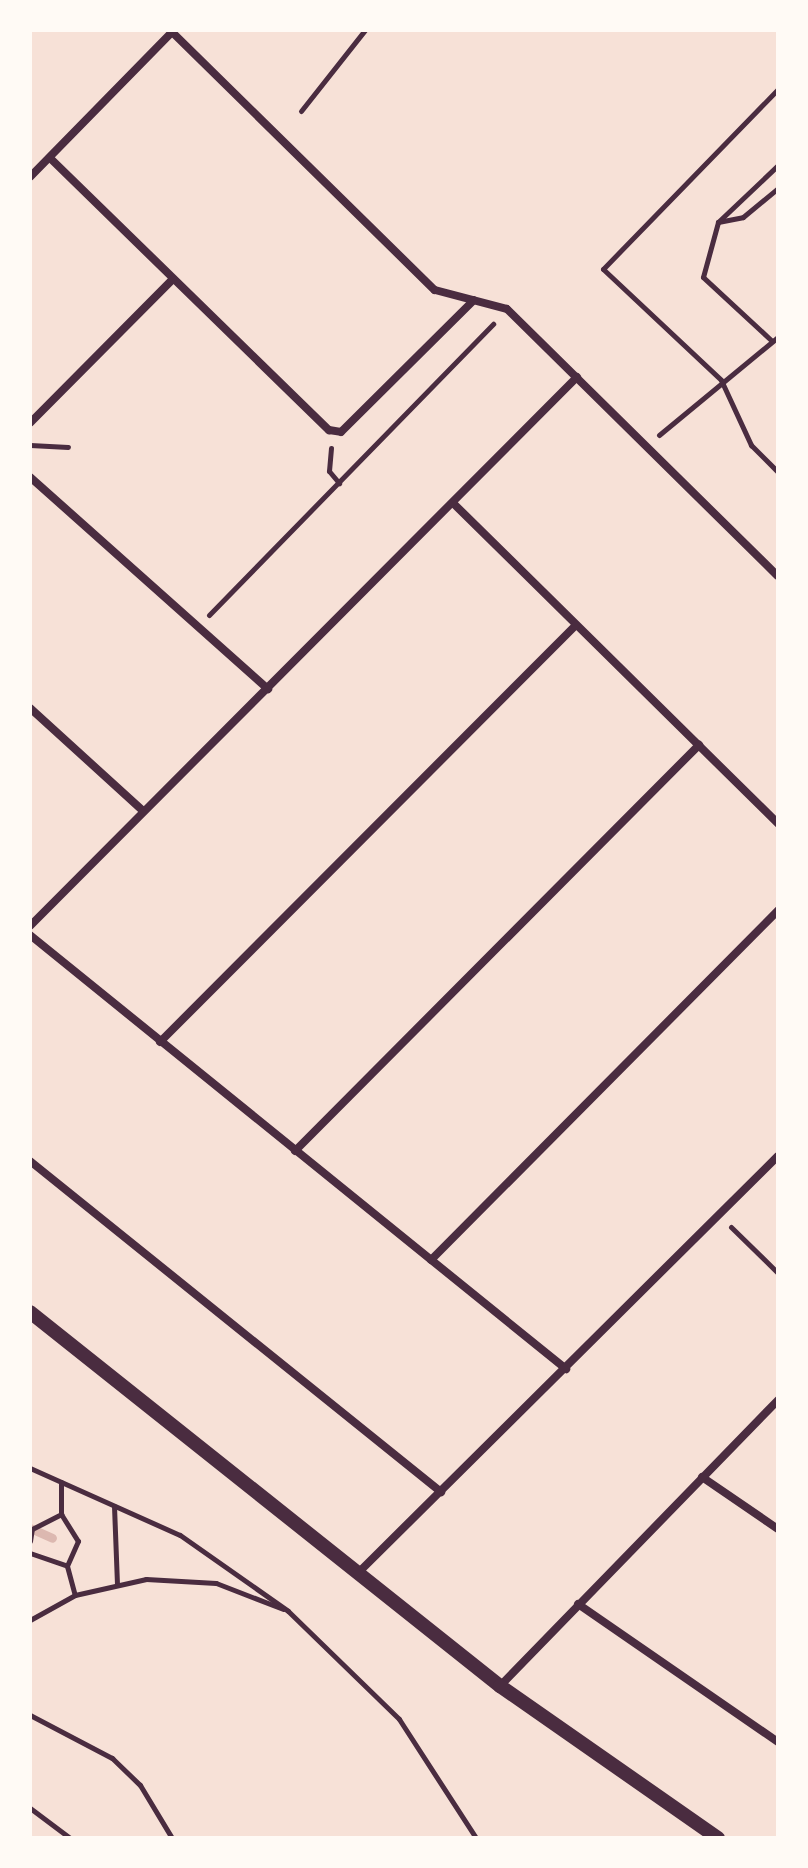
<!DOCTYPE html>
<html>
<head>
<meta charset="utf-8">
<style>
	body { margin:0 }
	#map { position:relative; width:808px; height:1868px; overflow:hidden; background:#f7e1d7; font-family:Barlow,sans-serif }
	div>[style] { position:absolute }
	.stream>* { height:9px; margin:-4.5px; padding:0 4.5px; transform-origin:4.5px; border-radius:4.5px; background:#dcb8b0 }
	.path>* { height:5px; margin:-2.5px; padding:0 2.5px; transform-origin:2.5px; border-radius:2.5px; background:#4a2c40 }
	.minor>* { height:8px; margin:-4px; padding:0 4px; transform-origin:4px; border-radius:4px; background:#4a2c40 }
	.tertiary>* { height:14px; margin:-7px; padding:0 7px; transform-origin:7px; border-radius:7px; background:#4a2c40 }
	span { translate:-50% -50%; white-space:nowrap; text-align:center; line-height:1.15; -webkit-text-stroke:7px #fffaf5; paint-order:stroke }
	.frame { position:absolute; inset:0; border:32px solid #fffaf5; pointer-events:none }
</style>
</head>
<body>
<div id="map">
	<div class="stream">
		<div style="left:30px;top:1528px;width:24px;rotate:24deg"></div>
	</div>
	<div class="path">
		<div style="left:778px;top:89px;width:251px;rotate:134.2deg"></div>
		<div style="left:603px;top:269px;width:162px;rotate:43.2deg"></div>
		<div style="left:721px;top:380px;width:72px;rotate:65.2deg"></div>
		<div style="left:751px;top:445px;width:38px;rotate:45deg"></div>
		<div style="left:301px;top:111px;width:103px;rotate:-51.7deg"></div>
		<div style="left:718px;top:222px;width:25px;rotate:-11deg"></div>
		<div style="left:743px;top:217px;width:45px;rotate:-39.6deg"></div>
		<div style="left:772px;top:341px;width:94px;rotate:-137.2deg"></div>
		<div style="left:703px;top:277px;width:57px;rotate:-74.7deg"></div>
		<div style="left:718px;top:222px;width:83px;rotate:-43.5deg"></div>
		<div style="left:659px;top:435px;width:154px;rotate:-39.5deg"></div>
		<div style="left:30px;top:445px;width:38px;rotate:3deg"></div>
		<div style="left:331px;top:448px;width:23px;rotate:95deg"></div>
		<div style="left:329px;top:471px;width:16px;rotate:50deg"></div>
		<div style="left:209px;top:615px;width:407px;rotate:-45.7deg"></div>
		<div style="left:731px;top:1227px;width:66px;rotate:44.4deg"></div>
		<div style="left:30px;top:1468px;width:164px;rotate:24.1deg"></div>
		<div style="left:180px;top:1535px;width:132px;rotate:35.1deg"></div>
		<div style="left:288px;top:1611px;width:155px;rotate:44.2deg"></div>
		<div style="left:399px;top:1719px;width:142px;rotate:57.1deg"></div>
		<div style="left:61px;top:1482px;width:32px;rotate:90deg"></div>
		<div style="left:61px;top:1514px;width:32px;rotate:58deg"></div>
		<div style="left:78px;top:1541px;width:27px;rotate:114deg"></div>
		<div style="left:67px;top:1566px;width:30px;rotate:75deg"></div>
		<div style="left:114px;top:1506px;width:79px;rotate:87.8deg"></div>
		<div style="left:30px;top:1541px;width:12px;rotate:-81deg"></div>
		<div style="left:32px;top:1529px;width:33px;rotate:-27deg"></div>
		<div style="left:30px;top:1553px;width:39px;rotate:19deg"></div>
		<div style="left:30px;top:1620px;width:51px;rotate:-29.1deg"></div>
		<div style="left:75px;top:1595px;width:73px;rotate:-12.7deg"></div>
		<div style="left:146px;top:1579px;width:70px;rotate:3.3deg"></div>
		<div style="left:216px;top:1583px;width:72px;rotate:21.2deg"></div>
		<div style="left:30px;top:1715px;width:93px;rotate:27.7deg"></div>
		<div style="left:112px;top:1758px;width:39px;rotate:44deg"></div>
		<div style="left:140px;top:1785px;width:62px;rotate:58.9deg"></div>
		<div style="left:30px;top:1808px;width:50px;rotate:36.9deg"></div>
	</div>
	<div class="minor">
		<div style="left:170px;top:30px;width:371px;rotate:44.5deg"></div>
		<div style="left:435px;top:290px;width:74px;rotate:14.8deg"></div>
		<div style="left:507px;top:309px;width:380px;rotate:44.6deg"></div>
		<div style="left:50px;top:158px;width:390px;rotate:44.3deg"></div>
		<div style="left:329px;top:430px;width:12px;rotate:9deg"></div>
		<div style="left:341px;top:432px;width:187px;rotate:-44.8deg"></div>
		<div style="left:30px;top:177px;width:203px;rotate:-45.6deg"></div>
		<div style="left:30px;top:423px;width:202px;rotate:-45.2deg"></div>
		<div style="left:30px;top:477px;width:319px;rotate:41.7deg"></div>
		<div style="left:453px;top:503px;width:457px;rotate:44.6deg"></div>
		<div style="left:30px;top:708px;width:153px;rotate:42.3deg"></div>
		<div style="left:30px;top:926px;width:775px;rotate:-45.1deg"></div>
		<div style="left:30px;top:935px;width:690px;rotate:39deg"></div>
		<div style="left:160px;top:1042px;width:589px;rotate:-45.07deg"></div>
		<div style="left:295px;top:1151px;width:573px;rotate:-45.14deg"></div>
		<div style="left:30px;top:1161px;width:528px;rotate:38.85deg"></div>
		<div style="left:431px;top:1260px;width:493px;rotate:-45.2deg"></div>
		<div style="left:702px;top:1477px;width:92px;rotate:34.4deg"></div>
		<div style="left:357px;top:1574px;width:593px;rotate:-44.8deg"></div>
		<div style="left:578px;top:1604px;width:243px;rotate:34.6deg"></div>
		<div style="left:500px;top:1686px;width:399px;rotate:-45.8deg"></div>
	</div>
	<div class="tertiary">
		<div style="left:30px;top:1312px;width:601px;rotate:38.51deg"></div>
		<div style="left:500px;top:1686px;width:266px;rotate:34.9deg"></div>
	</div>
	<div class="frame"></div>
</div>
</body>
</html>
